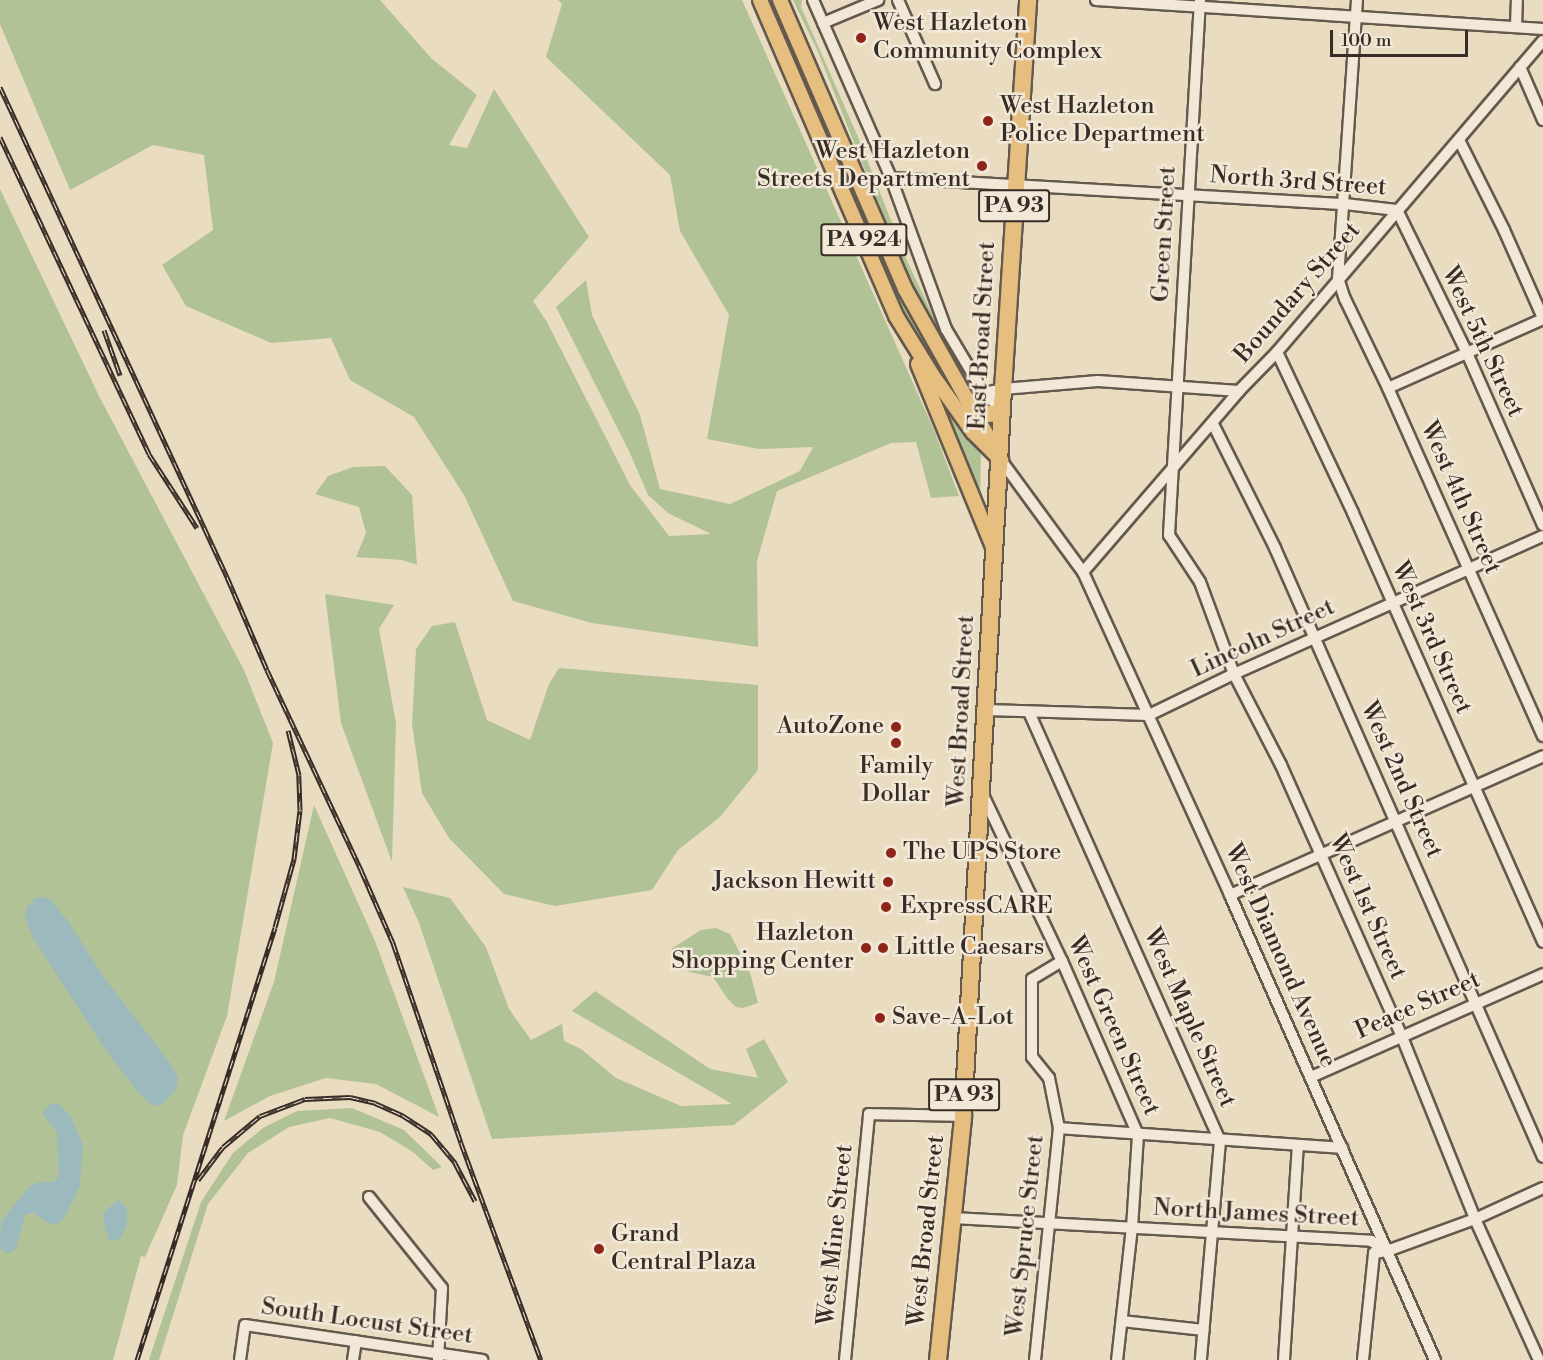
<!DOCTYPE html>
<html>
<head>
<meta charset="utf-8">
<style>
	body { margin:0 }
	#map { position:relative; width:1543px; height:1360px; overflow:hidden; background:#eadcc1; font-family:"Libre Bodoni",serif }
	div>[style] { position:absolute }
	.green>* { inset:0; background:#b1c297 }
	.water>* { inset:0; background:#9cb9bd }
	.roads { filter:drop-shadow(2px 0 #64594d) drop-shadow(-2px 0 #64594d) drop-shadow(0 2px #64594d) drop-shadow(0 -2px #64594d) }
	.minor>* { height:10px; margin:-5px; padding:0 5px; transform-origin:5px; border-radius:5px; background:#f1e8d7 }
	.major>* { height:14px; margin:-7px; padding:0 7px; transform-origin:7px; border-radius:7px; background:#e5be80 }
	.highway>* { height:16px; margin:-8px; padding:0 8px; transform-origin:8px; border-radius:8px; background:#e5be80 }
	.rail>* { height:5px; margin-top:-2.5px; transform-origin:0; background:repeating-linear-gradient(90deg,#f1e8d7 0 9px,#382d26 0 18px); box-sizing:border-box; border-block:2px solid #382d26 }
	.dots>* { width:16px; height:16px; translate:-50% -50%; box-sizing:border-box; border:3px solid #f1e8d7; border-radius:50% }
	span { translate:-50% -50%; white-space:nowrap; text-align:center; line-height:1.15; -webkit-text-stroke:5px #f1e8d7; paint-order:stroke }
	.shield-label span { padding:2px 4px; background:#f1e8d7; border:2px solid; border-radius:4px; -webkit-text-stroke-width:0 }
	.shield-label { font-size:22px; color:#382d26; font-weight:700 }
	.poi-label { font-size:24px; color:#382d26 }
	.left { translate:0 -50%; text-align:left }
	.right { translate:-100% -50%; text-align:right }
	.street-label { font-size:24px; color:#382d26 }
	.scale { position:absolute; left:1330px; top:30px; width:138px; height:27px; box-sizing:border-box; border:3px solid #382d26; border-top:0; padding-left:8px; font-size:18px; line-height:21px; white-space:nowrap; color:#382d26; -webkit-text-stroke:4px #f1e8d7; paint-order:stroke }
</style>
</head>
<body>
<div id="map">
	<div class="green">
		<div style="clip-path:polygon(0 0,380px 0,432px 59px,477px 95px,449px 145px,467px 148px,494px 89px,589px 237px,533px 301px,547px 322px,630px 485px,669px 536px,711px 534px,668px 513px,648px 495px,629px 451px,556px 307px,586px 280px,592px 315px,640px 415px,660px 489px,730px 504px,800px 471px,813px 447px,759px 449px,707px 439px,729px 315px,680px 231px,670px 175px,546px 57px,562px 4px,558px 0,742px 0,934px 430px,959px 496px,931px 498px,916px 442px,891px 443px,777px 491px,757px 561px,758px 647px,592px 623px,513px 601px,464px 495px,414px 417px,350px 380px,331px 338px,271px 343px,186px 306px,162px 265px,213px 230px,204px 155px,153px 145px,70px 190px,0 24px)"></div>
		<div style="clip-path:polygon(766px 0,772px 0,883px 258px,956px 398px,938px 373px,900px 304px)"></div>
		<div style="clip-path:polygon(793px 0,802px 0,801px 7px,858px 137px,908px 263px,957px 366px,974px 393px,972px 396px,937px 337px,893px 241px,818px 52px)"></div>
		<div style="clip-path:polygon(0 189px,100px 398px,244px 670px,273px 743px,227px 1016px,183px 1135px,177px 1185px,145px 1257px,141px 1256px,113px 1360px,0 1360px)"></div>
		<div style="clip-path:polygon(938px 394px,981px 454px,980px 500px,935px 396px)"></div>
		<div style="clip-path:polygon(385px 466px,412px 495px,417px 565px,402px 560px,356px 557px,366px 533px,359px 507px,315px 494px,328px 476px,353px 467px)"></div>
		<div style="clip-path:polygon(325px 594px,394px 605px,379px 629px,396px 723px,392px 862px,341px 723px)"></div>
		<div style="clip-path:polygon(455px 622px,487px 720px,530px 740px,549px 684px,559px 668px,758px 685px,758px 770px,720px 817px,678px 850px,652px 890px,555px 906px,504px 894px,449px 838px,422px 793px,412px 724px,416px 649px,432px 626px)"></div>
		<div style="clip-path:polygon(314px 805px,375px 941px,439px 1117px,376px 1084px,326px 1078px,270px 1096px,224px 1121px,274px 982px)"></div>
		<div style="clip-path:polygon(403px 887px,450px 898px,486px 947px,509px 1009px,531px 1040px,562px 1024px,564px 1041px,581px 1049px,616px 1078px,681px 1106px,732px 1104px,572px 1011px,595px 991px,710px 1069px,758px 1078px,746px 1049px,764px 1039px,788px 1082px,734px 1125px,492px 1139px,419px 923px)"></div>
		<div style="clip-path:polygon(716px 928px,730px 934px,750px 972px,758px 1003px,743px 1008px,736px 1007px,727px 998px,713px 977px,686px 971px,671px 949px,701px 930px)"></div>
		<div style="clip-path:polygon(352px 1108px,404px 1130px,442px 1167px,433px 1170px,413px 1152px,380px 1132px,330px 1118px,289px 1127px,248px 1153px,208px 1204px,159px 1360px,149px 1360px,201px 1202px,233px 1153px,263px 1128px,297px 1111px)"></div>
	</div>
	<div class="water">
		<div style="clip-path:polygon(44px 897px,50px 899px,67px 920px,106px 980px,170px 1063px,178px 1078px,176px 1089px,161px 1106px,151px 1104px,138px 1092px,102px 1045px,32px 936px,25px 917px,27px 907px,35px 898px)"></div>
		<div style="clip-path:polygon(51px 1104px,59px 1104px,70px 1115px,83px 1145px,80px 1186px,64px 1218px,57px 1224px,48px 1223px,33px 1212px,25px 1215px,16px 1249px,8px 1254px,0 1248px,1px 1222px,29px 1187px,38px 1182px,54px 1182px,59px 1176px,57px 1132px,42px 1113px)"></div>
		<div style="clip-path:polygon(118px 1200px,127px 1208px,127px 1225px,119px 1240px,109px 1240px,103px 1221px,105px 1211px)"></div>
	</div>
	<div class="roads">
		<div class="minor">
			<div style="left:813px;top:0;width:194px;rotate:66.3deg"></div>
			<div style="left:891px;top:178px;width:161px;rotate:70deg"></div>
			<div style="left:946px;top:329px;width:74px;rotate:59.3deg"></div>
			<div style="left:984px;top:393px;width:25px;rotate:43deg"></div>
			<div style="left:898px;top:0;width:92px;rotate:66.2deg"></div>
			<div style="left:1096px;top:0;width:448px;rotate:3.7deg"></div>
			<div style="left:1200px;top:0;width:536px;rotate:93.32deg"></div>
			<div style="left:1169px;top:535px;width:56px;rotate:56.6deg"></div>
			<div style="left:1200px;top:582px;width:98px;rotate:69.7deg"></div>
			<div style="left:1234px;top:674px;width:102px;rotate:62.7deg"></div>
			<div style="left:1281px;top:765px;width:298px;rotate:66deg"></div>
			<div style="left:1402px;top:1037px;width:196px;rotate:68.1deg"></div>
			<div style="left:1475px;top:1219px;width:155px;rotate:65.6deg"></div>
			<div style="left:1357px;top:0;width:279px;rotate:93.9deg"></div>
			<div style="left:1338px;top:278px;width:22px;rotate:72deg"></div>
			<div style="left:1345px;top:299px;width:99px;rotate:64.2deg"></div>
			<div style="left:1388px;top:388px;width:381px;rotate:66deg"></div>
			<div style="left:823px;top:23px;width:60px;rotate:-22.7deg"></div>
			<div style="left:1516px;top:26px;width:26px;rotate:-88deg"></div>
			<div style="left:1520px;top:67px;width:58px;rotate:66.5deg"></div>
			<div style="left:1459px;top:140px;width:101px;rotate:63.4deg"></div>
			<div style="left:1504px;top:230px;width:96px;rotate:66.1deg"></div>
			<div style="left:891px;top:178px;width:455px;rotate:3.3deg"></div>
			<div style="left:1345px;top:204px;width:52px;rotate:6.6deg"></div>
			<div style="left:1397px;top:210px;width:159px;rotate:63.9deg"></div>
			<div style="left:1467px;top:353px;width:188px;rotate:66.2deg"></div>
			<div style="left:1277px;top:352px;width:178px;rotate:64.7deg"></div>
			<div style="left:1353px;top:513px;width:469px;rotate:66.1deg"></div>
			<div style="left:1388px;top:388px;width:170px;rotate:-24deg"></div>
			<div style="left:984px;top:393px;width:19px;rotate:-12deg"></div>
			<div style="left:1003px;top:389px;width:95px;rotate:-4.8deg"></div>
			<div style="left:1098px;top:381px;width:141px;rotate:4.1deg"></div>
			<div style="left:1213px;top:424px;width:139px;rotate:63.4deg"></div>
			<div style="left:1275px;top:548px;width:665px;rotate:66.25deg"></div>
			<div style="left:1001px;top:460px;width:139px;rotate:53.8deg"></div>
			<div style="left:1083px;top:572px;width:355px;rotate:65.5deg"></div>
			<div style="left:1230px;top:895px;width:508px;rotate:66.21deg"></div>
			<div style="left:1083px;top:572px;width:239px;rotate:-49.2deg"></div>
			<div style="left:1239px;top:391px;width:54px;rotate:-45.7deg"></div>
			<div style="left:1277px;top:352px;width:409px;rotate:-49.5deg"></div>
			<div style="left:987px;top:710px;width:162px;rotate:1.8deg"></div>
			<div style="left:1149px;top:715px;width:94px;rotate:-25.8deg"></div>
			<div style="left:1234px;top:674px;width:338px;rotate:-24.1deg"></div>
			<div style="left:1029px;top:712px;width:470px;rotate:66deg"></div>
			<div style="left:1220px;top:1141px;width:220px;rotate:95deg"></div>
			<div style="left:983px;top:795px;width:184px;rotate:64.6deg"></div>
			<div style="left:1062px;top:961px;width:190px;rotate:66.4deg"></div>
			<div style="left:1138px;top:1135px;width:92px;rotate:93.7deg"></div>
			<div style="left:1132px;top:1227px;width:134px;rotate:96.4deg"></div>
			<div style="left:1230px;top:895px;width:342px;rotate:-23.9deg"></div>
			<div style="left:1311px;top:1077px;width:254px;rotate:-23.9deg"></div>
			<div style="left:1059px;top:1128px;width:284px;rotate:4deg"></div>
			<div style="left:369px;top:1197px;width:117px;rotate:51.3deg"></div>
			<div style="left:442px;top:1288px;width:72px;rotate:93.2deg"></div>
			<div style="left:953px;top:1218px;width:419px;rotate:3.1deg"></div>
			<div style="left:1371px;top:1241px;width:19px;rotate:32deg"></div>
			<div style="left:1122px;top:1321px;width:82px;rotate:6.3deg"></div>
			<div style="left:240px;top:1360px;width:35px;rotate:-82deg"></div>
			<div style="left:245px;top:1325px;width:240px;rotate:8.4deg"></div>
			<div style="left:353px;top:1360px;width:19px;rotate:-81deg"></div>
			<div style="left:845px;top:1360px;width:247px;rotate:-84.4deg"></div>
			<div style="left:869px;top:1114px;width:94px;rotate:1.2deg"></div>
			<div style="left:1035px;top:1360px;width:233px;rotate:-84.1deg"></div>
			<div style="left:1059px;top:1128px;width:51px;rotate:-101.3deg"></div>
			<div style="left:1049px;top:1078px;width:27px;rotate:-129deg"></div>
			<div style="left:1032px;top:1057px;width:78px;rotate:-90deg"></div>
			<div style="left:1032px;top:979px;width:35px;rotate:-31deg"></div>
			<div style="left:1284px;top:1360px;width:214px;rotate:-86.3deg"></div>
			<div style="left:1363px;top:1360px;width:108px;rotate:-84.1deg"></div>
			<div style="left:1374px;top:1253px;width:13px;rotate:-9deg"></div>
			<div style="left:1387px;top:1251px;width:94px;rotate:-20deg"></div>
			<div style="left:1475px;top:1219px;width:75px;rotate:-24.5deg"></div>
		</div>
		<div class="major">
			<div style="left:760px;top:0;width:344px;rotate:66.7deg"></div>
			<div style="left:896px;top:316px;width:70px;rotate:58.3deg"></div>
			<div style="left:933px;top:376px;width:69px;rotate:54.5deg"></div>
			<div style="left:973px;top:432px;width:40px;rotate:45deg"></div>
			<div style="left:780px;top:0;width:315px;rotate:66.6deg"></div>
			<div style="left:905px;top:289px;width:178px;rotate:60.7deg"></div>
			<div style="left:918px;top:364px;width:200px;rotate:67.7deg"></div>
		</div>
		<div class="highway">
			<div style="left:975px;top:415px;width:27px;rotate:-4deg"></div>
			<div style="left:938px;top:1360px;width:245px;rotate:-84.1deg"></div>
			<div style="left:963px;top:1116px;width:728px;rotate:-86.85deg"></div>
			<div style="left:1003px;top:389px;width:390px;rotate:-86.3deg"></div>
		</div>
	</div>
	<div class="rail">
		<div style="left:0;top:87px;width:540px;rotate:65.14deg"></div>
		<div style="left:227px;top:577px;width:101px;rotate:66.7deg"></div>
		<div style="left:267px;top:670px;width:221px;rotate:64.8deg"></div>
		<div style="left:361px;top:870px;width:80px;rotate:66.3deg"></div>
		<div style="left:393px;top:943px;width:211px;rotate:71.2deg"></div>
		<div style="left:461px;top:1143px;width:231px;rotate:69.8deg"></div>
		<div style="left:0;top:137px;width:350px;rotate:64.8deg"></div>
		<div style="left:149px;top:454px;width:88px;rotate:57deg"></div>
		<div style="left:104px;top:330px;width:48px;rotate:70.4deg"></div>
		<div style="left:198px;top:1180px;width:41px;rotate:-52.9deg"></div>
		<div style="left:223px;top:1147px;width:48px;rotate:-40deg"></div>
		<div style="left:260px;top:1116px;width:48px;rotate:-20.7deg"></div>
		<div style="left:305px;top:1099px;width:45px;rotate:-2.5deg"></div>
		<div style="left:350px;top:1097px;width:26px;rotate:13deg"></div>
		<div style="left:375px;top:1103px;width:30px;rotate:24deg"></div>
		<div style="left:402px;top:1115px;width:35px;rotate:33deg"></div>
		<div style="left:431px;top:1134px;width:38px;rotate:50deg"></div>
		<div style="left:455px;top:1163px;width:43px;rotate:62.2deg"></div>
		<div style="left:137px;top:1360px;width:454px;rotate:-72.3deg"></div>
		<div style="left:275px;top:927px;width:71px;rotate:-74.4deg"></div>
		<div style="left:294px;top:859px;width:49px;rotate:-83deg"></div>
		<div style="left:300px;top:810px;width:35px;rotate:-92deg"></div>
		<div style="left:299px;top:775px;width:46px;rotate:-103.7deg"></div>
	</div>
	<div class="dots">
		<div style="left:861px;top:38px;background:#8f2418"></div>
		<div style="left:988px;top:121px;background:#8f2418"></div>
		<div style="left:982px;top:166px;background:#8f2418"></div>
		<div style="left:896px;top:727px;background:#8f2418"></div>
		<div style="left:896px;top:743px;background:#8f2418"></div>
		<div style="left:891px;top:853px;background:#8f2418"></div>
		<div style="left:888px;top:882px;background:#8f2418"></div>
		<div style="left:886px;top:907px;background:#8f2418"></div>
		<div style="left:866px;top:948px;background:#8f2418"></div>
		<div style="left:883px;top:948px;background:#8f2418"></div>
		<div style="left:880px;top:1018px;background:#8f2418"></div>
		<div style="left:599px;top:1249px;background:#8f2418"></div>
	</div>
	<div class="shield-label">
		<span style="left:1014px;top:206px">PA 93</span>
		<span style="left:864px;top:240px">PA 924</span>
		<span style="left:964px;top:1095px">PA 93</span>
	</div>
	<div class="poi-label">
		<span class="left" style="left:873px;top:38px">West Hazleton<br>Community Complex</span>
		<span class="left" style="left:1000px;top:121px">West Hazleton<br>Police Department</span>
		<span class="right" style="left:970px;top:166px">West Hazleton<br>Streets Department</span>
		<span class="right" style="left:884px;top:727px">AutoZone</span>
		<span style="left:896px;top:781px">Family<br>Dollar</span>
		<span class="left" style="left:903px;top:853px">The UPS Store</span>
		<span class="right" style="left:876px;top:882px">Jackson Hewitt</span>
		<span class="left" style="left:900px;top:907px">ExpressCARE</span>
		<span class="right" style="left:854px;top:948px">Hazleton<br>Shopping Center</span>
		<span class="left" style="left:895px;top:948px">Little Caesars</span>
		<span class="left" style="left:892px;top:1018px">Save-A-Lot</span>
		<span class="left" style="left:611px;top:1249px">Grand<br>Central Plaza</span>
	</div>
	<div class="street-label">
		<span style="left:1298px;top:182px;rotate:4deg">North 3rd Street</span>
		<span style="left:1165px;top:234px;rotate:-87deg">Green Street</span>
		<span style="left:1298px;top:293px;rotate:-49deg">Boundary Street</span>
		<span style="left:983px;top:336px;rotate:-87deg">East Broad Street</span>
		<span style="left:1482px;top:342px;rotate:65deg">West 5th Street</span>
		<span style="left:1460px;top:498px;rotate:66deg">West 4th Street</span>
		<span style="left:1431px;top:638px;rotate:66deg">West 3rd Street</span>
		<span style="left:1263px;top:639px;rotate:-25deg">Lincoln Street</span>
		<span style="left:962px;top:711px;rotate:-87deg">West Broad Street</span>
		<span style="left:1401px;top:780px;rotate:66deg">West 2nd Street</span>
		<span style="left:1367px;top:907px;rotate:66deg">West 1st Street</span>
		<span style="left:1280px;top:956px;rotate:66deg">West Diamond Avenue</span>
		<span style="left:1418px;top:1006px;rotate:-24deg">Peace Street</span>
		<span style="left:1189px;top:1018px;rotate:66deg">West Maple Street</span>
		<span style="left:1113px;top:1026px;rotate:66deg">West Green Street</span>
		<span style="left:1256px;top:1214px;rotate:3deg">North James Street</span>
		<span style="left:927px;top:1231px;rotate:-84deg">West Broad Street</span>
		<span style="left:836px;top:1235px;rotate:-84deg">West Mine Street</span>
		<span style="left:1026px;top:1236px;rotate:-84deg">West Spruce Street</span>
		<span style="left:367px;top:1322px;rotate:8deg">South Locust Street</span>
	</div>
	<div class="scale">100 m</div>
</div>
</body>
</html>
